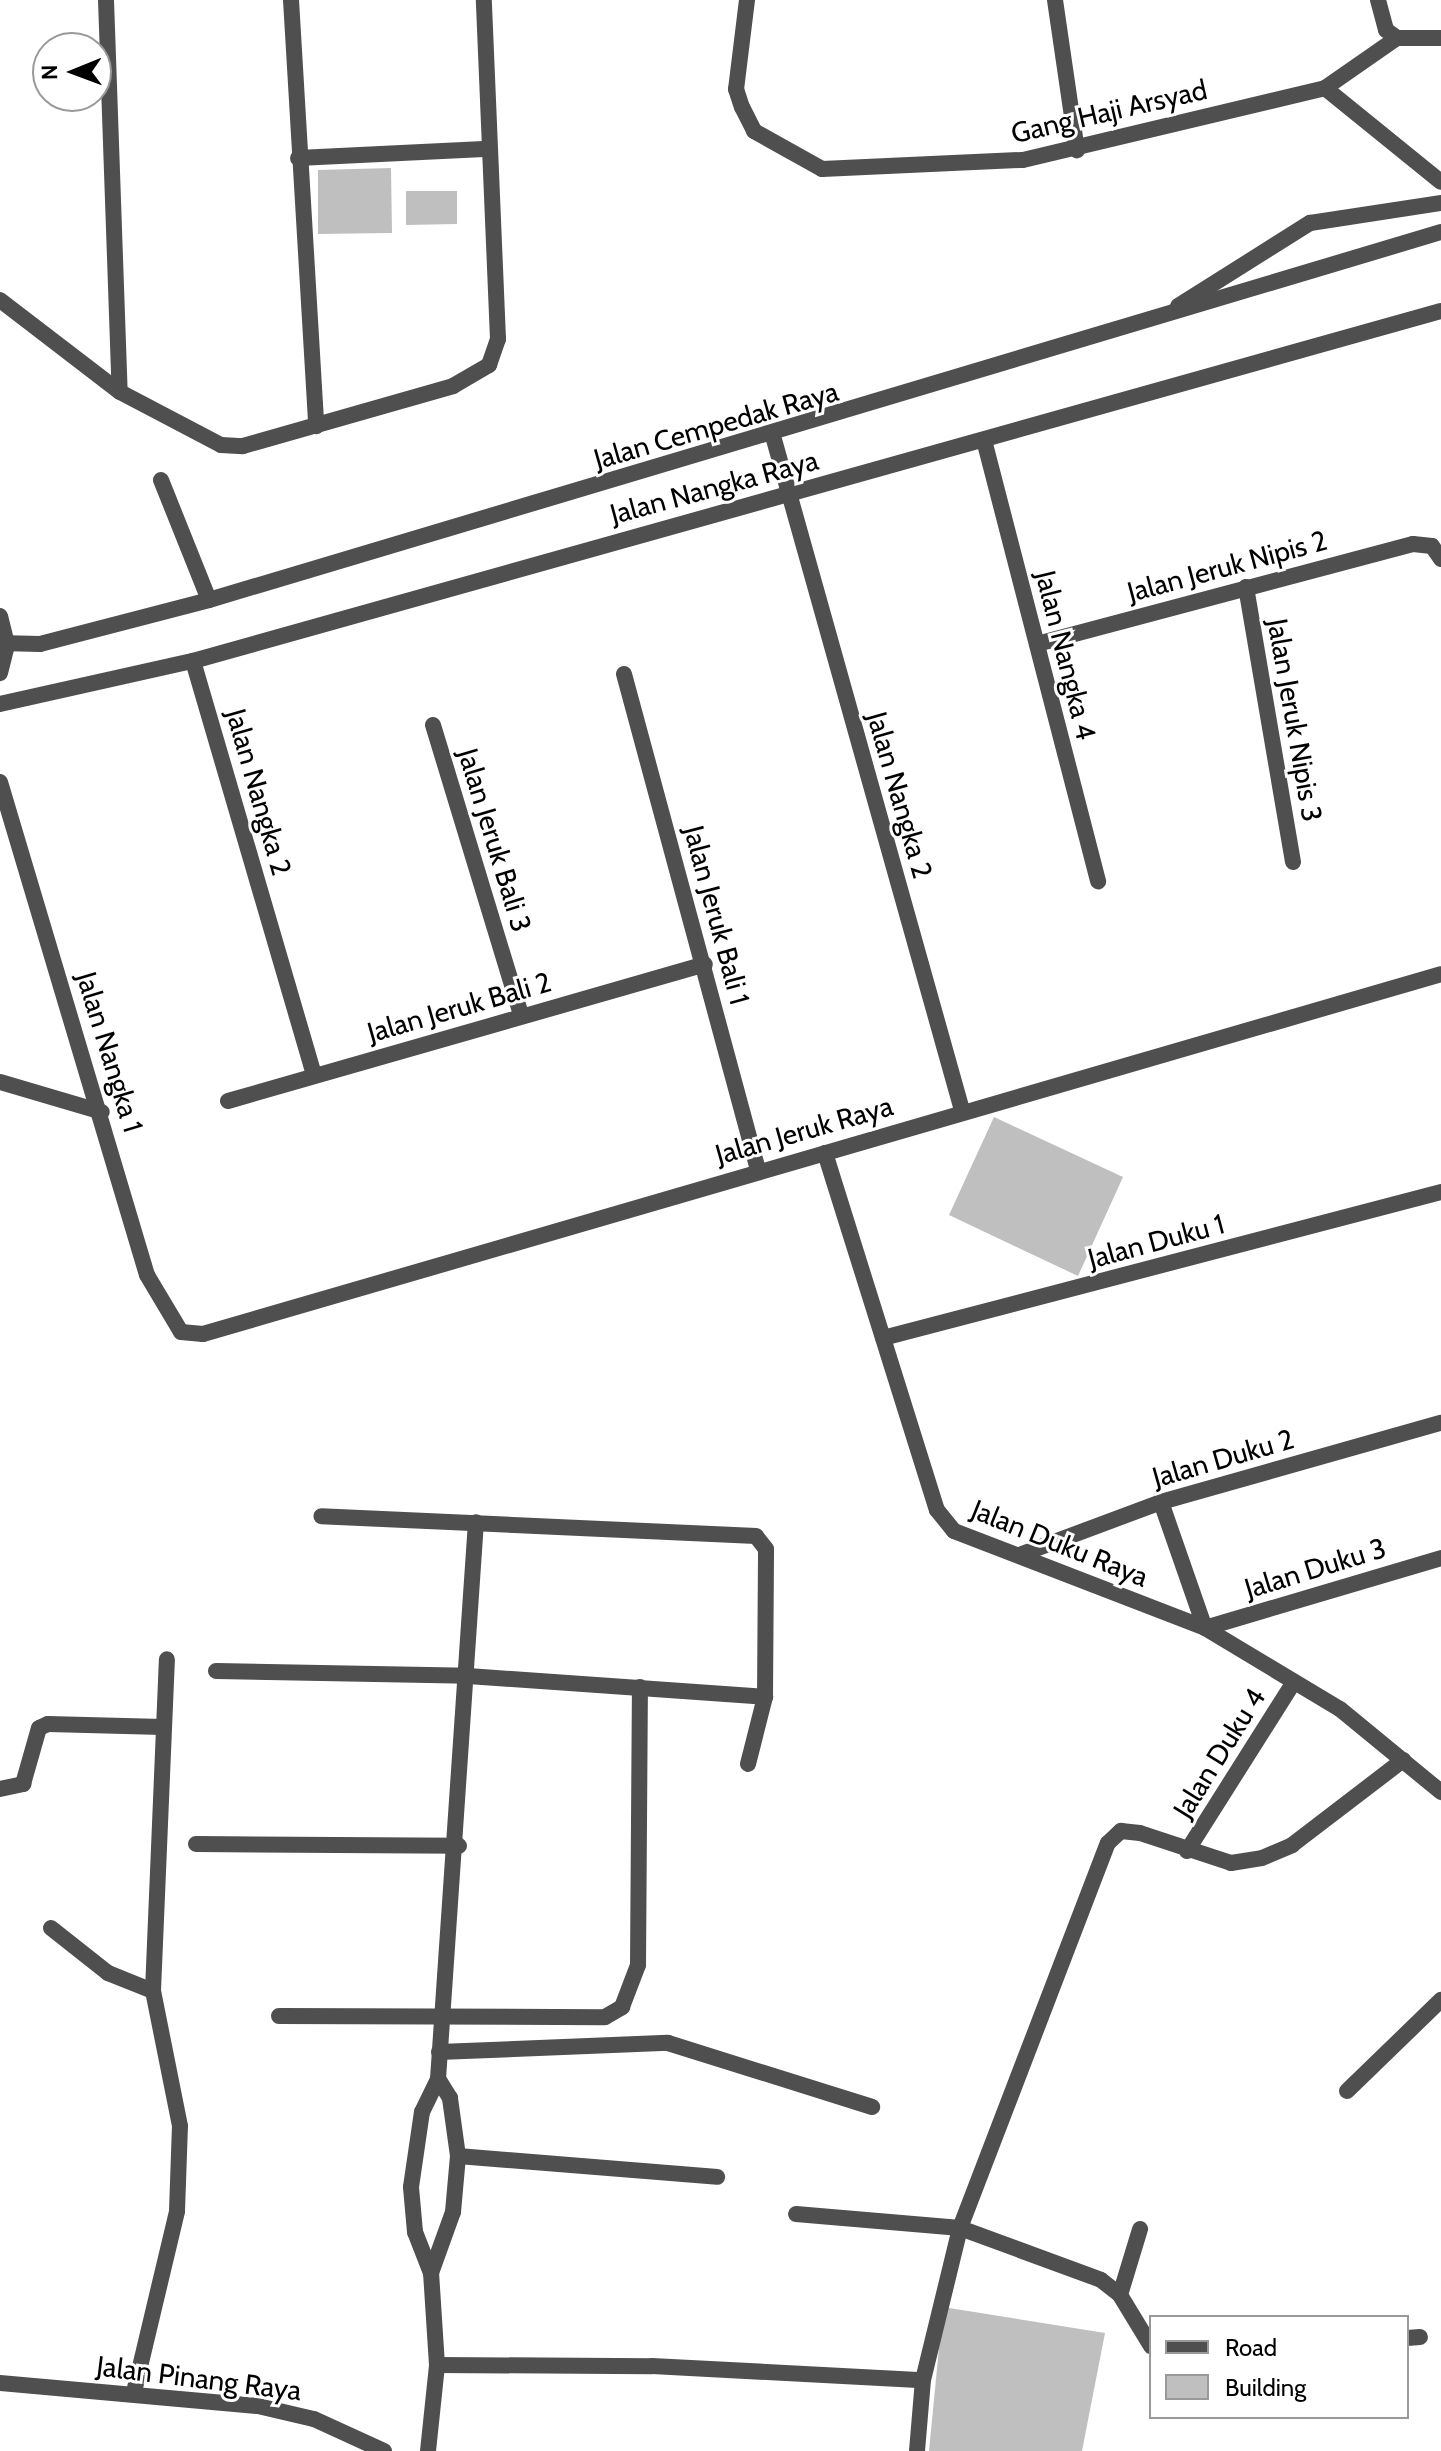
<!DOCTYPE html>
<html>
<head>
<meta charset="utf-8">
<style>
	body { margin:0 }
	#map { position:relative; width:1441px; height:2451px; overflow:hidden; background:#fff; font-family:Cabin,sans-serif }
	div>[style] { position:absolute }
	.building>* { inset:0; background:#bfbfbf }
	.minor>* { height:16px; margin:-8px; padding:0 8px; transform-origin:8px; border-radius:8px; background:#4f4f4f }
	span { translate:-50% -50%; white-space:nowrap; text-align:center; line-height:1.15; -webkit-text-stroke:6px #fff; paint-order:stroke }
	.street-label { font-size:28px; color:#000 }
	.legend { position:absolute; left:1149px; top:2315px; width:260px; height:104px; box-sizing:border-box; background:#fff; border:2px solid #999; margin:0; padding:10px 14px; list-style:none; font-size:24px; color:#000 }
	.legend li { display:flex; align-items:center; gap:16px; height:40px }
	.legend b { width:40px; border:2px solid #999 }
	.north { position:absolute; left:32px; top:32px; width:80px; height:80px; box-sizing:border-box; background:#fff; border:2px solid #999; border-radius:50%; rotate:269deg; font-size:22px; font-weight:700; line-height:32px; text-align:center; color:#000 }
	.north::after { content:''; display:block; margin:auto; width:28px; height:36px; background:#000; clip-path:polygon(50% 0,100% 100%,50% 72%,0 100%) }
</style>
</head>
<body>
<div id="map">
	<div class="building">
		<div style="clip-path:polygon(391px 168px,392px 233px,318px 234px,318px 170px)"></div>
		<div style="clip-path:polygon(406px 191px,457px 191px,457px 224px,406px 225px)"></div>
		<div style="clip-path:polygon(994px 1117px,1123px 1177px,1078px 1276px,949px 1215px)"></div>
		<div style="clip-path:polygon(943px 2307px,1105px 2333px,1082px 2451px,929px 2451px)"></div>
	</div>
	<div class="minor">
		<div style="left:106px;top:0;width:392px;rotate:88deg"></div>
		<div style="left:291px;top:0;width:427px;rotate:86.6deg"></div>
		<div style="left:747px;top:0;width:90px;rotate:97deg"></div>
		<div style="left:736px;top:89px;width:19px;rotate:72deg"></div>
		<div style="left:742px;top:107px;width:27px;rotate:63deg"></div>
		<div style="left:754px;top:131px;width:78px;rotate:29.2deg"></div>
		<div style="left:822px;top:169px;width:201px;rotate:-2.6deg"></div>
		<div style="left:1023px;top:160px;width:310px;rotate:-13.4deg"></div>
		<div style="left:1325px;top:88px;width:149px;rotate:39deg"></div>
		<div style="left:1055px;top:0;width:152px;rotate:81.7deg"></div>
		<div style="left:1378px;top:0;width:31px;rotate:75deg"></div>
		<div style="left:1386px;top:30px;width:14px;rotate:36deg"></div>
		<div style="left:1397px;top:38px;width:44px"></div>
		<div style="left:1325px;top:88px;width:88px;rotate:-34.8deg"></div>
		<div style="left:298px;top:158px;width:186px;rotate:-2.8deg"></div>
		<div style="left:0;top:300px;width:151px;rotate:37.5deg"></div>
		<div style="left:120px;top:392px;width:114px;rotate:27.7deg"></div>
		<div style="left:221px;top:445px;width:22px;rotate:3deg"></div>
		<div style="left:243px;top:446px;width:218px;rotate:-15.9deg"></div>
		<div style="left:453px;top:386px;width:42px;rotate:-30.3deg"></div>
		<div style="left:489px;top:365px;width:28px;rotate:-71deg"></div>
		<div style="left:498px;top:339px;width:339px;rotate:-92.4deg"></div>
		<div style="left:1178px;top:306px;width:156px;rotate:-32.2deg"></div>
		<div style="left:1310px;top:223px;width:133px;rotate:-8.7deg"></div>
		<div style="left:773px;top:436px;width:700px;rotate:74.34deg"></div>
		<div style="left:984px;top:440px;width:456px;rotate:75.5deg"></div>
		<div style="left:161px;top:480px;width:129px;rotate:68.2deg"></div>
		<div style="left:1246px;top:587px;width:279px;rotate:80.3deg"></div>
		<div style="left:0;top:616px;width:30px;rotate:76deg"></div>
		<div style="left:7px;top:645px;width:29px;rotate:104deg"></div>
		<div style="left:0;top:643px;width:40px;rotate:1.4deg"></div>
		<div style="left:40px;top:644px;width:175px;rotate:-14.6deg"></div>
		<div style="left:209px;top:600px;width:1286px;rotate:-16.63deg"></div>
		<div style="left:1037px;top:644px;width:389px;rotate:-14.9deg"></div>
		<div style="left:1413px;top:544px;width:19px;rotate:6deg"></div>
		<div style="left:1432px;top:546px;width:16px;rotate:55deg"></div>
		<div style="left:193px;top:661px;width:431px;rotate:73.7deg"></div>
		<div style="left:624px;top:674px;width:514px;rotate:74.88deg"></div>
		<div style="left:0;top:704px;width:198px;rotate:-12.6deg"></div>
		<div style="left:193px;top:661px;width:1296px;rotate:-15.67deg"></div>
		<div style="left:433px;top:725px;width:303px;rotate:73.1deg"></div>
		<div style="left:0;top:782px;width:514px;rotate:73.4deg"></div>
		<div style="left:147px;top:1275px;width:66px;rotate:59.2deg"></div>
		<div style="left:181px;top:1332px;width:22px;rotate:5deg"></div>
		<div style="left:203px;top:1334px;width:1289px;rotate:-16.21deg"></div>
		<div style="left:0;top:1082px;width:106px;rotate:16.4deg"></div>
		<div style="left:228px;top:1101px;width:496px;rotate:-16deg"></div>
		<div style="left:825px;top:1153px;width:374px;rotate:72.6deg"></div>
		<div style="left:937px;top:1510px;width:27px;rotate:51deg"></div>
		<div style="left:954px;top:1531px;width:269px;rotate:21.1deg"></div>
		<div style="left:1205px;top:1628px;width:157px;rotate:31deg"></div>
		<div style="left:1340px;top:1709px;width:131px;rotate:39.4deg"></div>
		<div style="left:883px;top:1338px;width:577px;rotate:-14.66deg"></div>
		<div style="left:1161px;top:1502px;width:133px;rotate:70.8deg"></div>
		<div style="left:1205px;top:1628px;width:246px;rotate:-16.5deg"></div>
		<div style="left:1022px;top:1554px;width:148px;rotate:-20.5deg"></div>
		<div style="left:1161px;top:1502px;width:291px;rotate:-15.8deg"></div>
		<div style="left:216px;top:1671px;width:252px;rotate:1.1deg"></div>
		<div style="left:468px;top:1676px;width:298px;rotate:4deg"></div>
		<div style="left:765px;top:1697px;width:148px;rotate:-89.6deg"></div>
		<div style="left:766px;top:1549px;width:16px;rotate:-128deg"></div>
		<div style="left:756px;top:1536px;width:435px;rotate:-177.4deg"></div>
		<div style="left:748px;top:1764px;width:69px;rotate:-75.8deg"></div>
		<div style="left:0;top:1789px;width:24px;rotate:-12deg"></div>
		<div style="left:23px;top:1784px;width:58px;rotate:-74.1deg"></div>
		<div style="left:39px;top:1728px;width:10px;rotate:-24deg"></div>
		<div style="left:48px;top:1724px;width:115px;rotate:1.5deg"></div>
		<div style="left:196px;top:1844px;width:263px;rotate:0.4deg"></div>
		<div style="left:1187px;top:1851px;width:200px;rotate:-57.7deg"></div>
		<div style="left:51px;top:1928px;width:73px;rotate:38.3deg"></div>
		<div style="left:108px;top:1973px;width:48px;rotate:21.8deg"></div>
		<div style="left:279px;top:2016px;width:326px;rotate:0.2deg"></div>
		<div style="left:605px;top:2017px;width:20px;rotate:-30deg"></div>
		<div style="left:622px;top:2007px;width:45px;rotate:-69.1deg"></div>
		<div style="left:638px;top:1965px;width:278px;rotate:-89.6deg"></div>
		<div style="left:439px;top:2052px;width:229px;rotate:-2.3deg"></div>
		<div style="left:668px;top:2043px;width:214px;rotate:17.4deg"></div>
		<div style="left:1347px;top:2091px;width:131px;rotate:-44.1deg"></div>
		<div style="left:458px;top:2156px;width:260px;rotate:4.6deg"></div>
		<div style="left:796px;top:2214px;width:165px;rotate:4.9deg"></div>
		<div style="left:960px;top:2228px;width:150px;rotate:20.2deg"></div>
		<div style="left:1101px;top:2280px;width:24px;rotate:38deg"></div>
		<div style="left:1120px;top:2295px;width:60px;rotate:58.7deg"></div>
		<div style="left:431px;top:2273px;width:65px;rotate:-70.2deg"></div>
		<div style="left:453px;top:2212px;width:56px;rotate:-84.9deg"></div>
		<div style="left:458px;top:2156px;width:59px;rotate:-97.9deg"></div>
		<div style="left:450px;top:2098px;width:22px;rotate:-122deg"></div>
		<div style="left:1120px;top:2295px;width:69px;rotate:-73.1deg"></div>
		<div style="left:1407px;top:2338px;width:13px;rotate:-4deg"></div>
		<div style="left:437px;top:2365px;width:215px;rotate:0.3deg"></div>
		<div style="left:652px;top:2366px;width:271px;rotate:3deg"></div>
		<div style="left:0;top:2383px;width:259px;rotate:5.1deg"></div>
		<div style="left:258px;top:2406px;width:57px;rotate:13.1deg"></div>
		<div style="left:314px;top:2419px;width:77px;rotate:24.6deg"></div>
		<div style="left:134px;top:2392px;width:186px;rotate:-76.6deg"></div>
		<div style="left:177px;top:2211px;width:85px;rotate:-88deg"></div>
		<div style="left:180px;top:2126px;width:138px;rotate:-101.3deg"></div>
		<div style="left:153px;top:1991px;width:332px;rotate:-87.6deg"></div>
		<div style="left:428px;top:2451px;width:86px;rotate:-84deg"></div>
		<div style="left:437px;top:2365px;width:92px;rotate:-93.7deg"></div>
		<div style="left:431px;top:2273px;width:44px;rotate:-111.3deg"></div>
		<div style="left:415px;top:2232px;width:45px;rotate:-95.1deg"></div>
		<div style="left:411px;top:2187px;width:76px;rotate:-81.7deg"></div>
		<div style="left:422px;top:2112px;width:37px;rotate:-64deg"></div>
		<div style="left:438px;top:2079px;width:558px;rotate:-86.1deg"></div>
		<div style="left:917px;top:2451px;width:71px;rotate:-85.2deg"></div>
		<div style="left:923px;top:2380px;width:156px;rotate:-76.3deg"></div>
		<div style="left:960px;top:2228px;width:412px;rotate:-69deg"></div>
		<div style="left:1108px;top:1843px;width:18px;rotate:-43deg"></div>
		<div style="left:1121px;top:1831px;width:19px;rotate:6deg"></div>
		<div style="left:1140px;top:1833px;width:96px;rotate:18.2deg"></div>
		<div style="left:1231px;top:1863px;width:31px;rotate:-9deg"></div>
		<div style="left:1262px;top:1858px;width:33px;rotate:-23deg"></div>
		<div style="left:1292px;top:1845px;width:140px;rotate:-37.4deg"></div>
	</div>
	<div class="street-label">
		<span style="left:1109px;top:111px;rotate:-13deg">Gang Haji Arsyad</span>
		<span style="left:716px;top:425px;rotate:-16deg">Jalan Cempedak Raya</span>
		<span style="left:714px;top:487px;rotate:-15deg">Jalan Nangka Raya</span>
		<span style="left:1227px;top:566px;rotate:-15deg">Jalan Jeruk Nipis 2</span>
		<span style="left:1066px;top:655px;rotate:76deg">Jalan Nangka 4</span>
		<span style="left:1295px;top:720px;rotate:80deg">Jalan Jeruk Nipis 3</span>
		<span style="left:259px;top:792px;rotate:74deg">Jalan Nangka 2</span>
		<span style="left:900px;top:795px;rotate:74deg">Jalan Nangka 2</span>
		<span style="left:495px;top:840px;rotate:73deg">Jalan Jeruk Bali 3</span>
		<span style="left:717px;top:915px;rotate:75deg">Jalan Jeruk Bali 1</span>
		<span style="left:459px;top:1007px;rotate:-16deg">Jalan Jeruk Bali 2</span>
		<span style="left:110px;top:1052px;rotate:73deg">Jalan Nangka 1</span>
		<span style="left:804px;top:1130px;rotate:-16deg">Jalan Jeruk Raya</span>
		<span style="left:1156px;top:1241px;rotate:-15deg">Jalan Duku 1</span>
		<span style="left:1223px;top:1458px;rotate:-16deg">Jalan Duku 2</span>
		<span style="left:1060px;top:1543px;rotate:22deg">Jalan Duku Raya</span>
		<span style="left:1315px;top:1568px;rotate:-17deg">Jalan Duku 3</span>
		<span style="left:1219px;top:1753px;rotate:-58deg">Jalan Duku 4</span>
		<span style="left:199px;top:2378px;rotate:7deg">Jalan Pinang Raya</span>
	</div>
	<ul class="legend">
	<li><b style="height:10px;background:#4f4f4f"></b>Road</li>
	<li><b style="height:22px;background:#bfbfbf"></b>Building</li>
	</ul>
	<div class="north">N</div>
</div>
</body>
</html>
